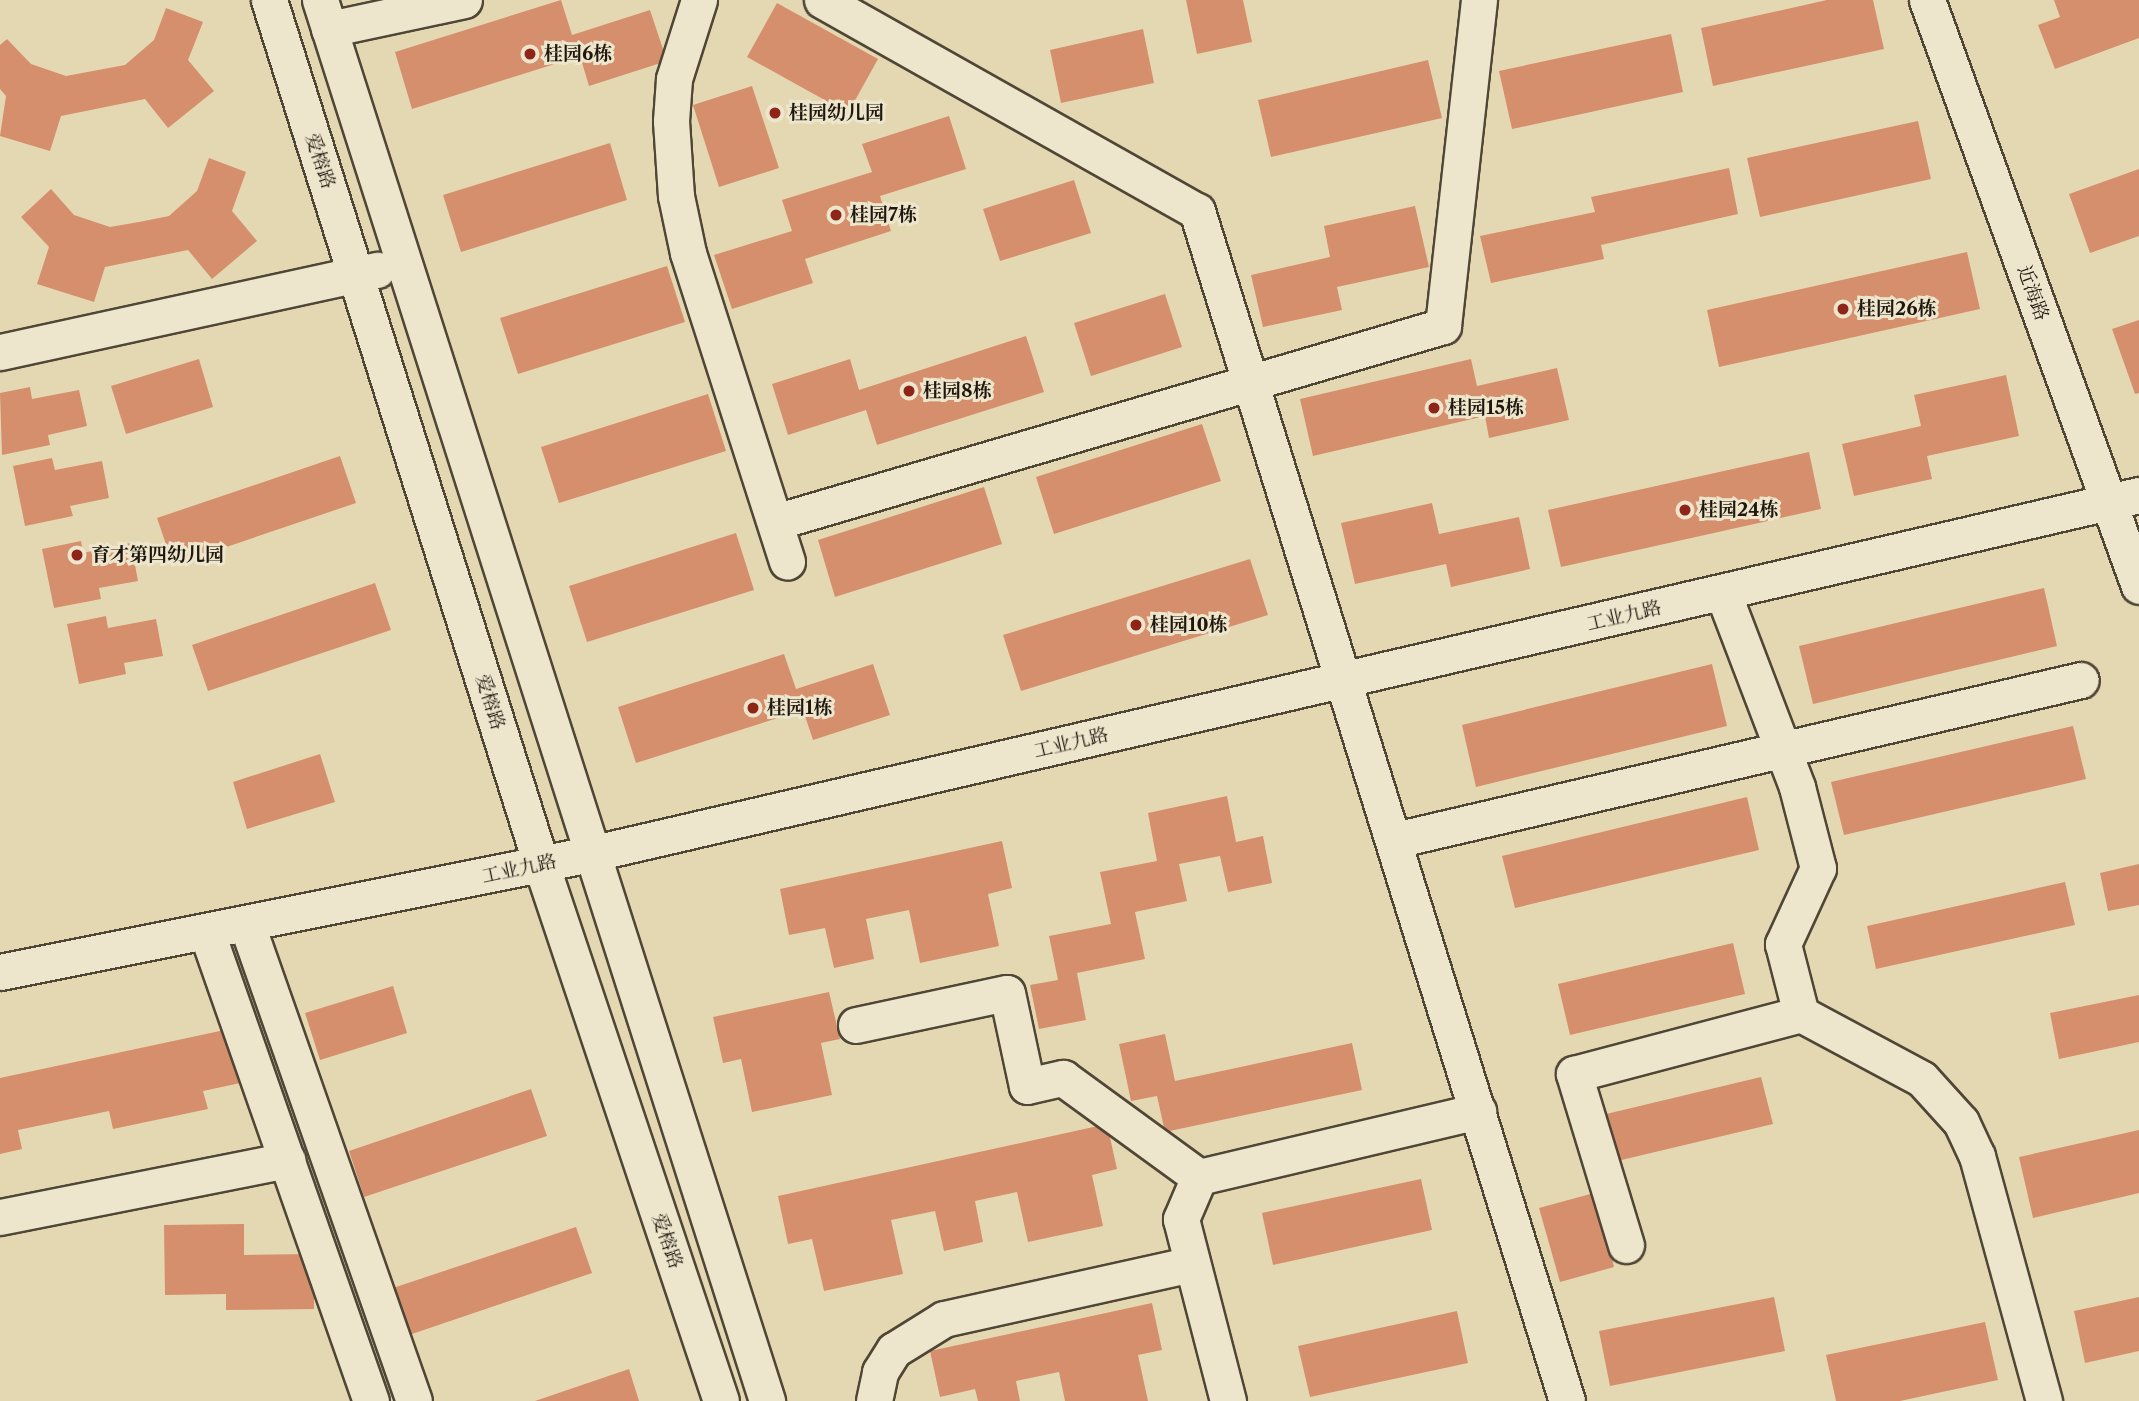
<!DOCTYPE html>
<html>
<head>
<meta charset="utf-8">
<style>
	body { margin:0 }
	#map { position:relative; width:2139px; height:1401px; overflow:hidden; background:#e4d8b2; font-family:"Libre Caslon Text","Noto Serif SC",serif }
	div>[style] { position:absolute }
	.building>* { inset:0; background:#d68f6d }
	.roads { filter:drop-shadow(2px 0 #504636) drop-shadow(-2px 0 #504636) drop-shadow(0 2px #504636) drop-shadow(0 -2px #504636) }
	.minor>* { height:35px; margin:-17.5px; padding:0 17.5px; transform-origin:17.5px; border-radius:17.5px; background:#ede6cd }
	.dots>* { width:19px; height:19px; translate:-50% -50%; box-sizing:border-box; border:4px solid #ede6cd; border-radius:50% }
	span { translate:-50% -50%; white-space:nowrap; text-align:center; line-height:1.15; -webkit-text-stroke:6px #ede6cd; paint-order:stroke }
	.poi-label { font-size:19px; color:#1f160d; font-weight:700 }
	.left { translate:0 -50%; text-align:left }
	.street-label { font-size:19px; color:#1f160d }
</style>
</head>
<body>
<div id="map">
	<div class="building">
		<div style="clip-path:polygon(561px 0,572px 35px,650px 10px,667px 61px,589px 86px,580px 56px,412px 109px,395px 52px)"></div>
		<div style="clip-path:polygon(1186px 0,1243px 0,1252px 42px,1197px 54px)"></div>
		<div style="clip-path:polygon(1827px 0,1873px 0,1884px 49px,1713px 86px,1701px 28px)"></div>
		<div style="clip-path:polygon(2054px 0,2139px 0,2139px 38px,2055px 69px,2038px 25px,2060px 17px)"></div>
		<div style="clip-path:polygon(777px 3px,878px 59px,848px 113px,747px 57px)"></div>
		<div style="clip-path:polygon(166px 8px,203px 22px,188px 60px,214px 91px,168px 128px,145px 99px,61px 116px,50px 151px,0 136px,6px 96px,0 89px,0 45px,7px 39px,31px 64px,66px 76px,125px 65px,154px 40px)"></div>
		<div style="clip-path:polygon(1143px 29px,1154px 83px,1061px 103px,1050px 50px)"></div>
		<div style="clip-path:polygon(1671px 34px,1683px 92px,1512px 129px,1499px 71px)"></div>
		<div style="clip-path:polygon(1428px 60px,1442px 118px,1271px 157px,1258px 100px)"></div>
		<div style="clip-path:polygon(752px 86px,779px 168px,719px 187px,693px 105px)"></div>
		<div style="clip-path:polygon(949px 116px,966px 169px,880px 196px,891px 231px,805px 259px,813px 283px,732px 309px,714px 255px,792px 231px,782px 200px,872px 172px,862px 144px)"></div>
		<div style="clip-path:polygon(1918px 121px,1931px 179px,1760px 217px,1747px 158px)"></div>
		<div style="clip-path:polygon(610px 143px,627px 200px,461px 252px,443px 195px)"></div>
		<div style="clip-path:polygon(209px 158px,246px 172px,232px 211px,257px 241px,212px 279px,188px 250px,105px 267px,94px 302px,37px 284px,49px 247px,21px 217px,51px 189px,74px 215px,110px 227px,139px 222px,169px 216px,197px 191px)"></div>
		<div style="clip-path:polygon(1729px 168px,1738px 214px,1601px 245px,1604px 259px,1491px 283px,1480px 236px,1595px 212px,1591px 197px)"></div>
		<div style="clip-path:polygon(2139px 169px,2139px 236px,2090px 253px,2069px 194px)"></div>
		<div style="clip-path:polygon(1074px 180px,1091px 233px,1000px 261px,983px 209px)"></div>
		<div style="clip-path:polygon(1415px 206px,1429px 267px,1337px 287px,1342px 310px,1263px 327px,1251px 275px,1330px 257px,1324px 226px)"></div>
		<div style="clip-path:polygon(1967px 252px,1980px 309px,1719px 367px,1707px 310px)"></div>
		<div style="clip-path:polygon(667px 266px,685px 322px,518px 374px,500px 318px)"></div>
		<div style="clip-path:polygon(1165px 294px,1182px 347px,1091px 376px,1074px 323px)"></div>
		<div style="clip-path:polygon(2139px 320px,2139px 393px,2135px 394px,2112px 329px)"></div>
		<div style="clip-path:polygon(1026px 336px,1044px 392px,877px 445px,866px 410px,788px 435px,772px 384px,850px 359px,859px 390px)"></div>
		<div style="clip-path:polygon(199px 359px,213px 407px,126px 434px,111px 386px)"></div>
		<div style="clip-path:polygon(1471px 359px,1477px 386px,1557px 368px,1569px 420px,1489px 438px,1485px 416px,1313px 456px,1300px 399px)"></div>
		<div style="clip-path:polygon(2006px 375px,2019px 436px,1927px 456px,1932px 479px,1854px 496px,1842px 444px,1921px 426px,1914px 395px)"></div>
		<div style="clip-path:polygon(30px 387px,32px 399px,79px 390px,87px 426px,48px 435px,50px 445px,2px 455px,0 393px)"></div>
		<div style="clip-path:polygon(708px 394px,726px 451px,559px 503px,541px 447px)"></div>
		<div style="clip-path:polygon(1202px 424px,1221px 481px,1054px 534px,1036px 477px)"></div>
		<div style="clip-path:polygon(1809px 452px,1821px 509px,1561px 567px,1548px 510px)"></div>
		<div style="clip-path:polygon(340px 456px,356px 503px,173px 565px,157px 518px)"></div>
		<div style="clip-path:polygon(52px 458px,55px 470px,102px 461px,109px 498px,70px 506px,73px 516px,25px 526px,13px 466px)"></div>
		<div style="clip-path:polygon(984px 487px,1002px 544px,835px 597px,818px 540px)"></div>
		<div style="clip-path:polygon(1432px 503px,1439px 534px,1519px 517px,1530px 569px,1451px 587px,1446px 564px,1355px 584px,1341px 523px)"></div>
		<div style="clip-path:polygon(736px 533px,754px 590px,587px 642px,569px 586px)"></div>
		<div style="clip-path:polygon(81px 541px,83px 553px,131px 543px,138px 581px,99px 588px,101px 599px,54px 608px,42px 549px)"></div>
		<div style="clip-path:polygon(1250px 559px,1268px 615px,1021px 691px,1003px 635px)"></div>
		<div style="clip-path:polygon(375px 583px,391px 630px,208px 691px,192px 645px)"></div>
		<div style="clip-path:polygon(2044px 588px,2057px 646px,1813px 704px,1799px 646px)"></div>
		<div style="clip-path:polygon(106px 616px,108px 628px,156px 619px,163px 656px,124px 663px,126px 674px,79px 684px,67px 624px)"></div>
		<div style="clip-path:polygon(784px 654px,796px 689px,873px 664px,890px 715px,813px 740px,803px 710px,636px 763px,618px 707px)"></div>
		<div style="clip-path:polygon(1712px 664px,1727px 726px,1476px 787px,1462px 725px)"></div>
		<div style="clip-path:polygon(2073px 726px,2086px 779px,1844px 835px,1831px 782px)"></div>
		<div style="clip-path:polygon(320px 754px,335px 802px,247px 829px,233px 782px)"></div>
		<div style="clip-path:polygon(1227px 796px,1236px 842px,1263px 836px,1272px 883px,1228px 892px,1220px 856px,1179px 864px,1187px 901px,1135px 912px,1145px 959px,1077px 973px,1086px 1020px,1039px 1029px,1030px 985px,1058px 980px,1049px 936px,1111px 924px,1100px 872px,1157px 861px,1148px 813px)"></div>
		<div style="clip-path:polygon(1747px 797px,1759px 850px,1515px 908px,1502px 856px)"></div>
		<div style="clip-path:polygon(1002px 841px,1012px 888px,988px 894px,999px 946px,920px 963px,909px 910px,866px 919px,874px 959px,834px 968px,825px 928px,789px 935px,780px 889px)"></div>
		<div style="clip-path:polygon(2139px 864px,2139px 905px,2108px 911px,2100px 873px)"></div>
		<div style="clip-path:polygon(2065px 882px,2075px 925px,1876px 969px,1867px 926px)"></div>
		<div style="clip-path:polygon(1733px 943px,1745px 994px,1570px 1035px,1558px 984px)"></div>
		<div style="clip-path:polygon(393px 986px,407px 1033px,320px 1060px,305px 1013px)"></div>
		<div style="clip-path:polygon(829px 992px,840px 1039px,821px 1043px,832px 1095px,752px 1112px,741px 1059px,723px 1063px,713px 1017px)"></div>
		<div style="clip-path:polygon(2139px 995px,2139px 1042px,2059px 1059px,2050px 1013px)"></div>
		<div style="clip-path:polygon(234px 1028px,245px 1082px,203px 1091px,208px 1109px,113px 1129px,109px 1111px,18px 1130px,22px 1149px,0 1154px,0 1078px)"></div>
		<div style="clip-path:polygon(1165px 1034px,1175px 1081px,1352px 1043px,1362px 1090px,1165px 1132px,1157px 1096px,1131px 1101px,1119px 1044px)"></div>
		<div style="clip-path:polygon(1761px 1077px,1773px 1124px,1613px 1162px,1602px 1115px)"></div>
		<div style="clip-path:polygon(531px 1089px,547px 1136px,364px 1197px,349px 1151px)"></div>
		<div style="clip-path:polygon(1107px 1124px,1117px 1169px,1092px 1175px,1103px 1226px,1028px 1242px,1017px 1192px,975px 1201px,983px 1242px,944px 1251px,935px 1211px,891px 1220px,903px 1274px,824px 1291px,812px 1239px,788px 1244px,778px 1196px)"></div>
		<div style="clip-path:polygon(2139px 1130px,2139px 1193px,2033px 1218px,2019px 1157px)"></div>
		<div style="clip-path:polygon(1421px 1179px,1432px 1230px,1273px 1265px,1262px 1213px)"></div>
		<div style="clip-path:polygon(1594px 1193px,1614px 1267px,1560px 1282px,1539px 1208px)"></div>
		<div style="clip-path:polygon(244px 1224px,244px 1255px,314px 1254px,314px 1309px,226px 1310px,226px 1294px,165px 1295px,164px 1225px)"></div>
		<div style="clip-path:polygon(576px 1227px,592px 1273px,409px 1335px,393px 1288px)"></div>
		<div style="clip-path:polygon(1774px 1297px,1785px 1351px,1610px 1386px,1599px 1331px)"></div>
		<div style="clip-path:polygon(2139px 1297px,2139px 1351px,2085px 1363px,2074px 1311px)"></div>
		<div style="clip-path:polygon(1152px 1303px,1162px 1350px,1138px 1355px,1148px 1401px,1065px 1401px,1059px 1372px,1016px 1381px,1020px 1401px,978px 1401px,975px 1389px,940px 1397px,930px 1351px)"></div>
		<div style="clip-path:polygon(1457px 1311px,1468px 1363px,1310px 1397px,1298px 1346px)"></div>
		<div style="clip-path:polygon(1985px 1322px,1998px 1380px,1900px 1401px,1836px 1401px,1826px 1355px)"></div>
		<div style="clip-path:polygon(629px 1369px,639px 1401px,535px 1401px)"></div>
	</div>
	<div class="roads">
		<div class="minor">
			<div style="left:269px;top:0;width:906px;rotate:72.53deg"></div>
			<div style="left:541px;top:864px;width:566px;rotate:71.47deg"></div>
			<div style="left:320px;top:0;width:1471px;rotate:72.3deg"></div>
			<div style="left:699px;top:0;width:83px;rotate:107.6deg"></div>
			<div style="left:674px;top:79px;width:42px;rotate:94.1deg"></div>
			<div style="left:671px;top:121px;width:75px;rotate:86.2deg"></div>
			<div style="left:676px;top:196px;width:58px;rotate:78.1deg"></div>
			<div style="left:688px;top:253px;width:324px;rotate:72.2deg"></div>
			<div style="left:822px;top:0;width:430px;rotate:29.4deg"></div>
			<div style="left:1197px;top:211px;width:1246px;rotate:72.73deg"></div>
			<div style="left:1927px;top:0;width:623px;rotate:70.11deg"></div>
			<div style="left:329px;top:29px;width:138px;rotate:-12.1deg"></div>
			<div style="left:0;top:352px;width:386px;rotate:-12.3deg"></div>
			<div style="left:775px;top:522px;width:696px;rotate:-16.35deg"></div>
			<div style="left:1443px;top:326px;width:328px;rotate:-83.7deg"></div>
			<div style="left:1723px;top:593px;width:208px;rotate:69.1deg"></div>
			<div style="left:1797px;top:787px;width:84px;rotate:75.5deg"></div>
			<div style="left:1818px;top:868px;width:84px;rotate:114.7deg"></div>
			<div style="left:1783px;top:944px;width:72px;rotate:75.6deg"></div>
			<div style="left:1395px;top:840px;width:704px;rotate:-13.13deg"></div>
			<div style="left:247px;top:925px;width:504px;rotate:70.67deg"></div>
			<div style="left:207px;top:933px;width:496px;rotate:70.7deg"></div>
			<div style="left:0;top:972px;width:602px;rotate:-11.31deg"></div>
			<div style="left:590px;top:854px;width:1590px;rotate:-13.05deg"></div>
			<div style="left:856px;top:1025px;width:154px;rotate:-12deg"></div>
			<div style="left:1007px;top:993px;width:95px;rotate:77.9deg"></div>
			<div style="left:1027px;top:1086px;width:37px;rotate:-13deg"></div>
			<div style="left:1063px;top:1078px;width:168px;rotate:36.1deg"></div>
			<div style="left:1199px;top:1177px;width:287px;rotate:-13.3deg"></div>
			<div style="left:1199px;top:1177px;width:46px;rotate:113.2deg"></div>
			<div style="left:1181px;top:1219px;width:188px;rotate:75.5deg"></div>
			<div style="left:0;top:1217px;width:293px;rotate:-11.2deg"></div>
			<div style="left:1626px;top:1245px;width:179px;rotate:-106.9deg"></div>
			<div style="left:1574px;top:1074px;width:235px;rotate:-14.8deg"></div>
			<div style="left:1801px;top:1014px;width:137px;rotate:28.2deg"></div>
			<div style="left:1922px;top:1079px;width:58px;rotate:47.8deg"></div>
			<div style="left:1961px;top:1122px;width:38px;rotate:65deg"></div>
			<div style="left:1977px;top:1156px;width:254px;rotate:74.7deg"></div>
			<div style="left:874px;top:1401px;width:30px;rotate:-78deg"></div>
			<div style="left:880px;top:1372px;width:26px;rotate:-58deg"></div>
			<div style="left:894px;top:1350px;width:59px;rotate:-31.8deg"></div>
			<div style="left:944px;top:1319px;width:254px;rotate:-12.5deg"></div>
		</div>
	</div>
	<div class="dots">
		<div style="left:530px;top:54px;background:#8f2418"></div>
		<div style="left:775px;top:113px;background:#8f2418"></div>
		<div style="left:836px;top:215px;background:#8f2418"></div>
		<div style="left:1843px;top:309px;background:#8f2418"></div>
		<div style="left:909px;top:391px;background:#8f2418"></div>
		<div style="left:1434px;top:408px;background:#8f2418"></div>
		<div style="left:1685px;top:510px;background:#8f2418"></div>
		<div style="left:77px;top:555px;background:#8f2418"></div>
		<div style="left:1136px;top:625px;background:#8f2418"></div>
		<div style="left:753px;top:708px;background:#8f2418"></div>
	</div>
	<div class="poi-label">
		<span class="left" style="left:544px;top:54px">桂园6栋</span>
		<span class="left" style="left:789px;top:113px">桂园幼儿园</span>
		<span class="left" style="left:850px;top:215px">桂园7栋</span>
		<span class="left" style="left:1857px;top:309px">桂园26栋</span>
		<span class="left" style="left:923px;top:391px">桂园8栋</span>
		<span class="left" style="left:1448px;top:408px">桂园15栋</span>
		<span class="left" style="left:1699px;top:510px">桂园24栋</span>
		<span class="left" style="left:91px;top:555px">育才第四幼儿园</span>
		<span class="left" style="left:1150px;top:625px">桂园10栋</span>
		<span class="left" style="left:767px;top:708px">桂园1栋</span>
	</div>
	<div class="street-label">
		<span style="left:320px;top:161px;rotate:72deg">爱榕路</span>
		<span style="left:2033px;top:293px;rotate:70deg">近海路</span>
		<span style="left:1624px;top:616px;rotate:-13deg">工业九路</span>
		<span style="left:490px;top:702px;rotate:73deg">爱榕路</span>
		<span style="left:1071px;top:743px;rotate:-13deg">工业九路</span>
		<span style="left:519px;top:869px;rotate:-12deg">工业九路</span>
		<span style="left:667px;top:1241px;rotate:71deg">爱榕路</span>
	</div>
</div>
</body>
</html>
